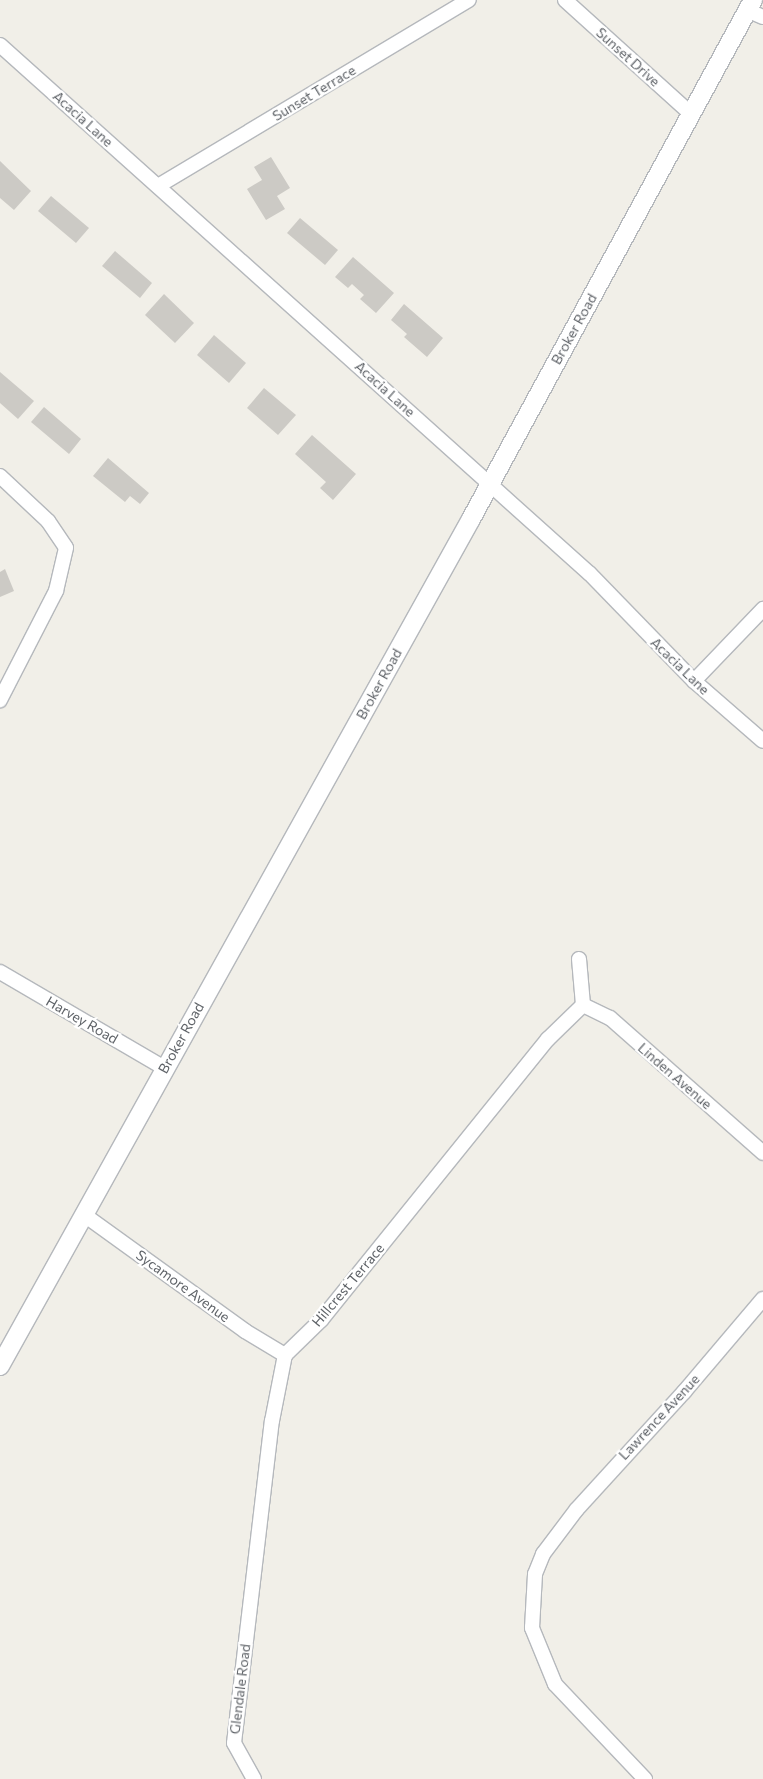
<!DOCTYPE html>
<html>
<head>
<meta charset="utf-8">
<style>
	body { margin:0 }
	#map { position:relative; width:763px; height:1779px; overflow:hidden; background:#f1efe8; font-family:Commissioner,sans-serif }
	div>[style] { position:absolute }
	.building>* { inset:0; background:#cccac5 }
	.roads { filter:drop-shadow(1px 0 #b5b8bc) drop-shadow(-1px 0 #b5b8bc) drop-shadow(0 1px #b5b8bc) drop-shadow(0 -1px #b5b8bc) }
	.minor>* { height:14px; margin:-7px; padding:0 7px; transform-origin:7px; border-radius:7px; background:#fff }
	.tertiary>* { height:18px; margin:-9px; padding:0 9px; transform-origin:9px; border-radius:9px; background:#fff }
	span { translate:-50% -50%; white-space:nowrap; text-align:center; line-height:1.15; -webkit-text-stroke:4.5px #fff; paint-order:stroke }
	.street-label { font-size:14px; color:#5f6368 }
</style>
</head>
<body>
<div id="map">
	<div class="building">
		<div style="clip-path:polygon(271px 157px,290px 188px,277px 196px,285px 209px,266px 220px,247px 189px,262px 180px,254px 167px)"></div>
		<div style="clip-path:polygon(0 161px,31px 191px,14px 210px,0 198px)"></div>
		<div style="clip-path:polygon(51px 196px,89px 228px,76px 243px,38px 211px)"></div>
		<div style="clip-path:polygon(300px 218px,338px 250px,325px 265px,287px 233px)"></div>
		<div style="clip-path:polygon(115px 251px,152px 283px,140px 298px,102px 266px)"></div>
		<div style="clip-path:polygon(353px 257px,394px 293px,376px 313px,360px 299px,364px 295px,352px 284px,348px 288px,335px 277px)"></div>
		<div style="clip-path:polygon(164px 294px,194px 323px,175px 343px,145px 315px)"></div>
		<div style="clip-path:polygon(404px 304px,443px 338px,427px 357px,404px 337px,407px 334px,391px 320px)"></div>
		<div style="clip-path:polygon(214px 335px,246px 363px,229px 383px,197px 355px)"></div>
		<div style="clip-path:polygon(0 372px,34px 401px,18px 419px,0 403px)"></div>
		<div style="clip-path:polygon(264px 388px,296px 415px,278px 435px,247px 408px)"></div>
		<div style="clip-path:polygon(44px 407px,81px 439px,69px 454px,31px 422px)"></div>
		<div style="clip-path:polygon(312px 435px,356px 474px,333px 500px,320px 488px,326px 482px,295px 454px)"></div>
		<div style="clip-path:polygon(108px 458px,149px 493px,140px 504px,130px 496px,125px 502px,93px 476px)"></div>
		<div style="clip-path:polygon(5px 569px,14px 591px,0 597px,0 572px)"></div>
	</div>
	<div class="roads">
		<div class="minor">
			<div style="left:565px;top:0;width:170px;rotate:42.1deg"></div>
			<div style="left:747px;top:10px;width:17px;rotate:24deg"></div>
			<div style="left:0;top:45px;width:792px;rotate:41.88deg"></div>
			<div style="left:590px;top:574px;width:149px;rotate:45.8deg"></div>
			<div style="left:694px;top:681px;width:91px;rotate:41deg"></div>
			<div style="left:158px;top:186px;width:362px;rotate:-30.9deg"></div>
			<div style="left:0;top:476px;width:66px;rotate:43.2deg"></div>
			<div style="left:48px;top:521px;width:32px;rotate:56deg"></div>
			<div style="left:66px;top:548px;width:44px;rotate:103.1deg"></div>
			<div style="left:56px;top:591px;width:123px;rotate:117.2deg"></div>
			<div style="left:694px;top:681px;width:100px;rotate:-46.2deg"></div>
			<div style="left:579px;top:959px;width:46px;rotate:85deg"></div>
			<div style="left:0;top:972px;width:190px;rotate:30.3deg"></div>
			<div style="left:583px;top:1005px;width:30px;rotate:26deg"></div>
			<div style="left:610px;top:1018px;width:204px;rotate:41.4deg"></div>
			<div style="left:83px;top:1214px;width:200px;rotate:35.8deg"></div>
			<div style="left:245px;top:1331px;width:47px;rotate:31deg"></div>
			<div style="left:254px;top:1779px;width:41px;rotate:-119.1deg"></div>
			<div style="left:234px;top:1743px;width:324px;rotate:-83.3deg"></div>
			<div style="left:272px;top:1421px;width:67px;rotate:-78.9deg"></div>
			<div style="left:285px;top:1355px;width:50px;rotate:-44.2deg"></div>
			<div style="left:321px;top:1320px;width:361px;rotate:-51.1deg"></div>
			<div style="left:548px;top:1039px;width:49px;rotate:-44.2deg"></div>
			<div style="left:645px;top:1779px;width:131px;rotate:-133.5deg"></div>
			<div style="left:555px;top:1684px;width:61px;rotate:-112.3deg"></div>
			<div style="left:532px;top:1628px;width:54px;rotate:-86.8deg"></div>
			<div style="left:535px;top:1574px;width:22px;rotate:-68deg"></div>
			<div style="left:543px;top:1554px;width:56px;rotate:-52.9deg"></div>
			<div style="left:577px;top:1509px;width:159px;rotate:-47.6deg"></div>
			<div style="left:684px;top:1392px;width:122px;rotate:-49.7deg"></div>
		</div>
		<div class="tertiary">
			<div style="left:0;top:1366px;width:969px;rotate:-60.92deg"></div>
			<div style="left:471px;top:519px;width:591px;rotate:-61.48deg"></div>
		</div>
	</div>
	<div class="street-label">
		<span style="left:628px;top:57px;rotate:42deg">Sunset Drive</span>
		<span style="left:314px;top:93px;rotate:-31deg">Sunset Terrace</span>
		<span style="left:83px;top:119px;rotate:42deg">Acacia Lane</span>
		<span style="left:574px;top:329px;rotate:-61deg">Broker Road</span>
		<span style="left:385px;top:389px;rotate:42deg">Acacia Lane</span>
		<span style="left:680px;top:666px;rotate:44deg">Acacia Lane</span>
		<span style="left:379px;top:684px;rotate:-61deg">Broker Road</span>
		<span style="left:82px;top:1020px;rotate:30deg">Harvey Road</span>
		<span style="left:181px;top:1038px;rotate:-61deg">Broker Road</span>
		<span style="left:675px;top:1076px;rotate:41deg">Linden Avenue</span>
		<span style="left:348px;top:1285px;rotate:-50deg">Hillcrest Terrace</span>
		<span style="left:183px;top:1286px;rotate:36deg">Sycamore Avenue</span>
		<span style="left:659px;top:1417px;rotate:-47deg">Lawrence Avenue</span>
		<span style="left:240px;top:1689px;rotate:-83deg">Glendale Road</span>
	</div>
</div>
</body>
</html>
